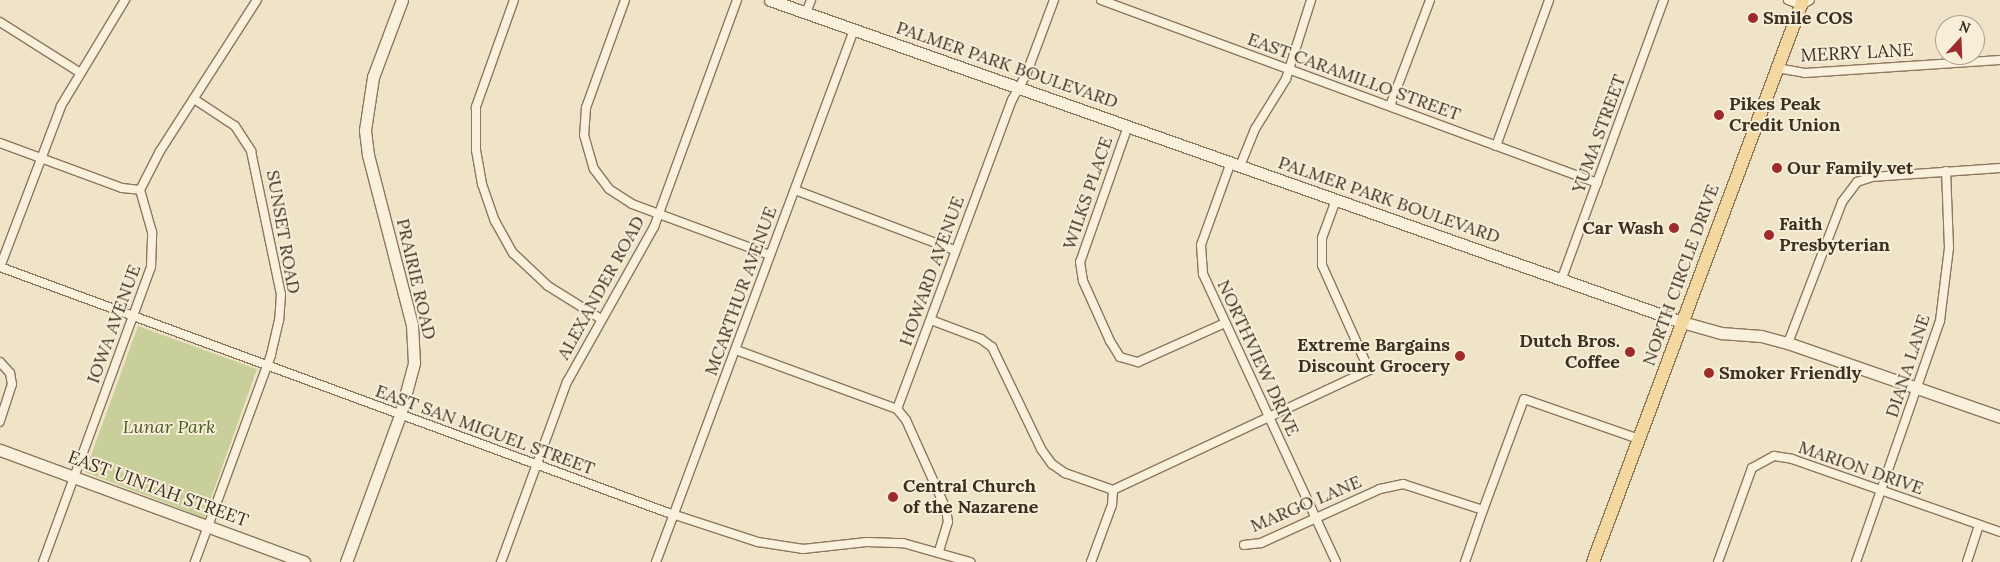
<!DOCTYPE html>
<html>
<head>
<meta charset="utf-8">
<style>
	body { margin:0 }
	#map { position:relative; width:2000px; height:562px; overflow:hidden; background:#f0e4c8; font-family:Lora,serif }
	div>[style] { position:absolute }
	.green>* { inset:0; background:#c9cf9b }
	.roads { filter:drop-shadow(1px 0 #8d765c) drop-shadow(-1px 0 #8d765c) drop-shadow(0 1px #8d765c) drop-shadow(0 -1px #8d765c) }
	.street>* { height:8px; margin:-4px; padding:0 4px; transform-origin:4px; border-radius:4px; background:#faf1dc }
	.secondary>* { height:11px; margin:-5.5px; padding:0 5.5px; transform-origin:5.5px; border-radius:5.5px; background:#faf1dc }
	.primary>* { height:12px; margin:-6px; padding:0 6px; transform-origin:6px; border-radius:6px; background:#f3d9a0 }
	.dots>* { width:14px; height:14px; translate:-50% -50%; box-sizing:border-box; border:2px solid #f7eed8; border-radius:50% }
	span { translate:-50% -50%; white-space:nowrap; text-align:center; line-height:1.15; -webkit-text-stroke:4px #f7eed8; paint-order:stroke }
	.poi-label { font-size:18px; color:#3d2e20; font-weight:700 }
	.left { translate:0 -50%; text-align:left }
	.right { translate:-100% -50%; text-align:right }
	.street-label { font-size:18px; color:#3d2e20 }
	.park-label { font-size:18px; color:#4d5a26; font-style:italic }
	.north { position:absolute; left:1935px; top:15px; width:50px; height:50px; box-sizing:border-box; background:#f7eed8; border:1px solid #ada18e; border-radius:50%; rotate:20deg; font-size:14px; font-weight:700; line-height:20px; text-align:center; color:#3d2e20 }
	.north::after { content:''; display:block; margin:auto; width:18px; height:22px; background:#9e2a2b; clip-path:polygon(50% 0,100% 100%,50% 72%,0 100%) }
</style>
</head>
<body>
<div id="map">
	<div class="green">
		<div style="clip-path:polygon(138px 326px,257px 369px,204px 518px,85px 472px)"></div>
	</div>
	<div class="roads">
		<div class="street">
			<div style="left:514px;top:0;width:114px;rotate:109.6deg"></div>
			<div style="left:476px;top:107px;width:43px;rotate:90deg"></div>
			<div style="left:476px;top:150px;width:35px;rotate:80deg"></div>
			<div style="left:482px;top:184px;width:39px;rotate:71deg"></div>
			<div style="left:495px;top:221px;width:37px;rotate:61deg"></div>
			<div style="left:513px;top:253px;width:48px;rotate:43.3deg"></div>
			<div style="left:548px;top:286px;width:62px;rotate:31.9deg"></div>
			<div style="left:625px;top:0;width:115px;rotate:109.9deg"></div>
			<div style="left:586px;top:108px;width:27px;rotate:94deg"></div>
			<div style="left:584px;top:135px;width:35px;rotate:74deg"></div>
			<div style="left:594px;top:169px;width:25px;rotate:53deg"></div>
			<div style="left:609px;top:189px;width:27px;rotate:33deg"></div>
			<div style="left:632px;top:204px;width:147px;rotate:20.3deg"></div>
			<div style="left:1101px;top:0;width:529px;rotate:20.25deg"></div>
			<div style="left:1788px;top:0;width:14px;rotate:21deg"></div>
			<div style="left:1801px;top:5px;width:10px;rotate:-29deg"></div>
			<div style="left:806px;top:13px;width:14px;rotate:-69deg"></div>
			<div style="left:0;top:22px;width:93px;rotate:32.3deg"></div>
			<div style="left:1777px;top:68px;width:28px;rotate:10deg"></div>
			<div style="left:1805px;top:73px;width:195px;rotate:-3.8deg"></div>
			<div style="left:194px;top:99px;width:49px;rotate:33.4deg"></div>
			<div style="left:235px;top:126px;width:30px;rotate:57deg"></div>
			<div style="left:251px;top:151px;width:146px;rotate:78.2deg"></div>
			<div style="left:281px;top:294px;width:26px;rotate:94deg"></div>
			<div style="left:279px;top:320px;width:36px;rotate:103deg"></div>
			<div style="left:271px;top:355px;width:221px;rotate:110.2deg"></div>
			<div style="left:1390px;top:106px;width:113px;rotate:-69.3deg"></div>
			<div style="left:1128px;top:126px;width:144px;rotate:109.4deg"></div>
			<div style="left:1080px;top:262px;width:19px;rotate:81deg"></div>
			<div style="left:1083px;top:281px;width:66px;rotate:65.8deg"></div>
			<div style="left:1110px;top:341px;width:19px;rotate:58deg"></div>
			<div style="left:1120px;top:357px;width:19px;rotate:16deg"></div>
			<div style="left:1138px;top:362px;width:95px;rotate:-24.1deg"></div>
			<div style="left:0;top:143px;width:130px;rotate:20.2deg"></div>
			<div style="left:122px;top:188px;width:18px;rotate:6deg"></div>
			<div style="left:1496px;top:146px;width:155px;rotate:-70deg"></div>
			<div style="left:1231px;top:162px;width:88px;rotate:109.9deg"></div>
			<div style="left:1201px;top:245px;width:29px;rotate:86deg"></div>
			<div style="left:1203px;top:274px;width:317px;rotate:65.2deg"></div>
			<div style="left:1240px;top:166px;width:40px;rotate:-68deg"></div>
			<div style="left:1255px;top:129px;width:59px;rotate:-58.2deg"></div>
			<div style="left:1286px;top:79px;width:83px;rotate:-72.4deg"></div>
			<div style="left:795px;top:190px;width:171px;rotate:20.6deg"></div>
			<div style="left:0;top:267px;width:710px;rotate:20.2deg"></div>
			<div style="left:666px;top:512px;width:97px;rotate:18.1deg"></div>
			<div style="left:758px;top:542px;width:46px;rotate:8.8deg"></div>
			<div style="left:803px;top:549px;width:64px;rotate:-6.2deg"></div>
			<div style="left:867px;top:542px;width:36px;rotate:2deg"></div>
			<div style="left:903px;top:543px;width:70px;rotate:15.8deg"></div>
			<div style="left:0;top:267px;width:172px;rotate:-69.2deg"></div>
			<div style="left:61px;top:106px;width:124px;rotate:-58.9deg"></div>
			<div style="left:1562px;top:278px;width:296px;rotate:-69.9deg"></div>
			<div style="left:931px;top:320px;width:53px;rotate:20.8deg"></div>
			<div style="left:981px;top:339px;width:14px;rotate:36deg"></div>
			<div style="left:992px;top:347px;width:113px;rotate:64.3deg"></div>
			<div style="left:1041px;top:449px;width:19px;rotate:54deg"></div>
			<div style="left:1052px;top:464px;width:16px;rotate:35deg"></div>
			<div style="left:1065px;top:473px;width:51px;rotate:19.5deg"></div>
			<div style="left:1788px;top:343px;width:151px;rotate:-69deg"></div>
			<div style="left:1842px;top:202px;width:25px;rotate:-53deg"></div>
			<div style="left:1857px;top:182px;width:16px;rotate:-18deg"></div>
			<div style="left:1872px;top:177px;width:128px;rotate:-4deg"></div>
			<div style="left:736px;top:350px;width:171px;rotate:20.1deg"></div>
			<div style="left:0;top:362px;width:15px;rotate:48deg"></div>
			<div style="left:10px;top:373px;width:11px;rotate:80deg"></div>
			<div style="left:12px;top:384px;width:40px;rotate:108deg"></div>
			<div style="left:1483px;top:510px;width:118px;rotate:-69.7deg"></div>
			<div style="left:1524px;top:399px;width:122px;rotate:19.2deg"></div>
			<div style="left:1244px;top:545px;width:17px;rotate:-7deg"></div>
			<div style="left:1261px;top:543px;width:131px;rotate:-24.4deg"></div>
			<div style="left:1380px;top:489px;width:24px;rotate:-12deg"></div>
			<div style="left:1403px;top:484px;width:84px;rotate:18deg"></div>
			<div style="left:1483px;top:510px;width:55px;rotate:109.1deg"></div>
			<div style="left:939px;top:551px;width:30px;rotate:-73deg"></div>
			<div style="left:948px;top:522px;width:13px;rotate:-99deg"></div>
			<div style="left:946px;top:509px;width:98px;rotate:-114.2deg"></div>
			<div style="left:906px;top:420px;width:14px;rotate:-129deg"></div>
			<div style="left:897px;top:409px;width:330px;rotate:-69.6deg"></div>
			<div style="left:1012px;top:100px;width:29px;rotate:-61deg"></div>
			<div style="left:1026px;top:75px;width:80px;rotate:-69.5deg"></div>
			<div style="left:43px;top:562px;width:314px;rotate:-69.9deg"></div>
			<div style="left:151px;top:267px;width:35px;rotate:-88deg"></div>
			<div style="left:152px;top:232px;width:44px;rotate:-105.9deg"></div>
			<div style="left:140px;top:190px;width:44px;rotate:-62.9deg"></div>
			<div style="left:160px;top:151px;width:179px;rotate:-57.3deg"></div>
			<div style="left:501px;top:562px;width:192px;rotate:-69.9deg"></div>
			<div style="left:567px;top:382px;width:178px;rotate:-60.7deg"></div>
			<div style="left:654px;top:227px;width:242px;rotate:-69.9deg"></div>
			<div style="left:656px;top:562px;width:568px;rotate:-69.59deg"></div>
			<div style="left:1091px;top:562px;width:61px;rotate:-69.8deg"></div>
			<div style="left:1112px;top:505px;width:15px;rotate:-86deg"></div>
			<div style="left:1113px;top:490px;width:283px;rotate:-25.1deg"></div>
			<div style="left:1369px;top:370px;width:115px;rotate:-114.1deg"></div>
			<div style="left:1322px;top:265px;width:27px;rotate:-90deg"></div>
			<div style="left:1322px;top:238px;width:40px;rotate:-69.8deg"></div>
			<div style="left:1718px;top:562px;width:100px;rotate:-70.1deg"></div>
			<div style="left:1752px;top:468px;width:25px;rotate:-29deg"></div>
			<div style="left:1774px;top:456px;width:18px;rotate:9deg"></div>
			<div style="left:1792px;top:459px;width:220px;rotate:19.3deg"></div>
			<div style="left:1856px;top:562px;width:255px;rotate:-70.8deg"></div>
			<div style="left:1940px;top:321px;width:74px;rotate:-83deg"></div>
			<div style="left:1949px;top:248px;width:77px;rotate:-92.2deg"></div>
			<div style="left:1967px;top:562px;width:39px;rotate:-72deg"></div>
		</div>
		<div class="secondary">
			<div style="left:770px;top:0;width:967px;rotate:19.45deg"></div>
			<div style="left:1682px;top:322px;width:41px;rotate:15.8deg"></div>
			<div style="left:1721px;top:333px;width:40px;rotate:4.3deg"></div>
			<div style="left:1761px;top:336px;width:28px;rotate:15deg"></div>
			<div style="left:1788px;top:343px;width:225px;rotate:19.2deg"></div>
			<div style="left:0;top:450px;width:324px;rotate:20.2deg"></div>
			<div style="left:346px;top:562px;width:157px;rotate:-69.8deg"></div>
			<div style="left:400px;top:415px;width:54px;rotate:-74.9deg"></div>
			<div style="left:414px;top:363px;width:38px;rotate:-93deg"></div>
			<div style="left:412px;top:325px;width:176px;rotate:-104.5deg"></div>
			<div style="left:368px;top:155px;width:25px;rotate:-97deg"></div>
			<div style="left:365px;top:130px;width:54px;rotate:-81.4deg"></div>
			<div style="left:373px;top:77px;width:82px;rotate:-69.4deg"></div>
		</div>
		<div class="primary">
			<div style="left:1593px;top:562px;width:600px;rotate:-69.51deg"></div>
		</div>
	</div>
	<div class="dots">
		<div style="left:1753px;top:18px;background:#9e2a2b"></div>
		<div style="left:1719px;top:115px;background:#9e2a2b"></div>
		<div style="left:1777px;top:168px;background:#9e2a2b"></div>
		<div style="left:1674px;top:228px;background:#9e2a2b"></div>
		<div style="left:1769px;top:235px;background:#9e2a2b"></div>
		<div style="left:1630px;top:352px;background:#9e2a2b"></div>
		<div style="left:1460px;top:356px;background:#9e2a2b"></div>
		<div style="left:1709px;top:373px;background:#9e2a2b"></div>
		<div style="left:893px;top:497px;background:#9e2a2b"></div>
	</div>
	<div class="poi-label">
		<span class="left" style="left:1763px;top:18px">Smile COS</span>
		<span class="left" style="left:1729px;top:115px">Pikes Peak<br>Credit Union</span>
		<span class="left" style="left:1787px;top:168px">Our Family vet</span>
		<span class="left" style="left:1779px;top:235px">Faith<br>Presbyterian</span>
		<span class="right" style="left:1664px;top:228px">Car Wash</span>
		<span class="right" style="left:1620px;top:352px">Dutch Bros.<br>Coffee</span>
		<span class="right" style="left:1450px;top:356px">Extreme Bargains<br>Discount Grocery</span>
		<span class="left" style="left:1719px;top:373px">Smoker Friendly</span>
		<span class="left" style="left:903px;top:497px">Central Church<br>of the Nazarene</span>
	</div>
	<div class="street-label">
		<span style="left:1857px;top:53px;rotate:-3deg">MERRY LANE</span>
		<span style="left:1007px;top:65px;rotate:19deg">PALMER PARK BOULEVARD</span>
		<span style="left:1354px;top:77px;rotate:20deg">EAST CARAMILLO STREET</span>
		<span style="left:1599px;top:134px;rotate:-70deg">YUMA STREET</span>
		<span style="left:1088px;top:193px;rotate:-71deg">WILKS PLACE</span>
		<span style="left:1389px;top:200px;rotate:19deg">PALMER PARK BOULEVARD</span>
		<span style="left:283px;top:232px;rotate:80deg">SUNSET ROAD</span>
		<span style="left:932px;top:271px;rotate:-70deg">HOWARD AVENUE</span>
		<span style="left:1681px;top:275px;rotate:-70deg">NORTH CIRCLE DRIVE</span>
		<span style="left:416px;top:279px;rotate:77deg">PRAIRIE ROAD</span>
		<span style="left:601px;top:288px;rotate:-61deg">ALEXANDER ROAD</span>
		<span style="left:741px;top:291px;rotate:-70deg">MCARTHUR AVENUE</span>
		<span style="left:114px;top:324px;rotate:-70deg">IOWA AVENUE</span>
		<span style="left:1258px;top:358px;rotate:65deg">NORTHVIEW DRIVE</span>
		<span style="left:1908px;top:366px;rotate:-72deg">DIANA LANE</span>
		<span style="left:485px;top:430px;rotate:20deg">EAST SAN MIGUEL STREET</span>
		<span style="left:1861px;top:468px;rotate:19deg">MARION DRIVE</span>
		<span style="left:158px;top:489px;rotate:20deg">EAST UINTAH STREET</span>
		<span style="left:1306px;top:504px;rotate:-23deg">MARGO LANE</span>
	</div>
	<div class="park-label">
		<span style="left:169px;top:427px">Lunar Park</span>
	</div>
	<div class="north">N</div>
</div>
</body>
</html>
